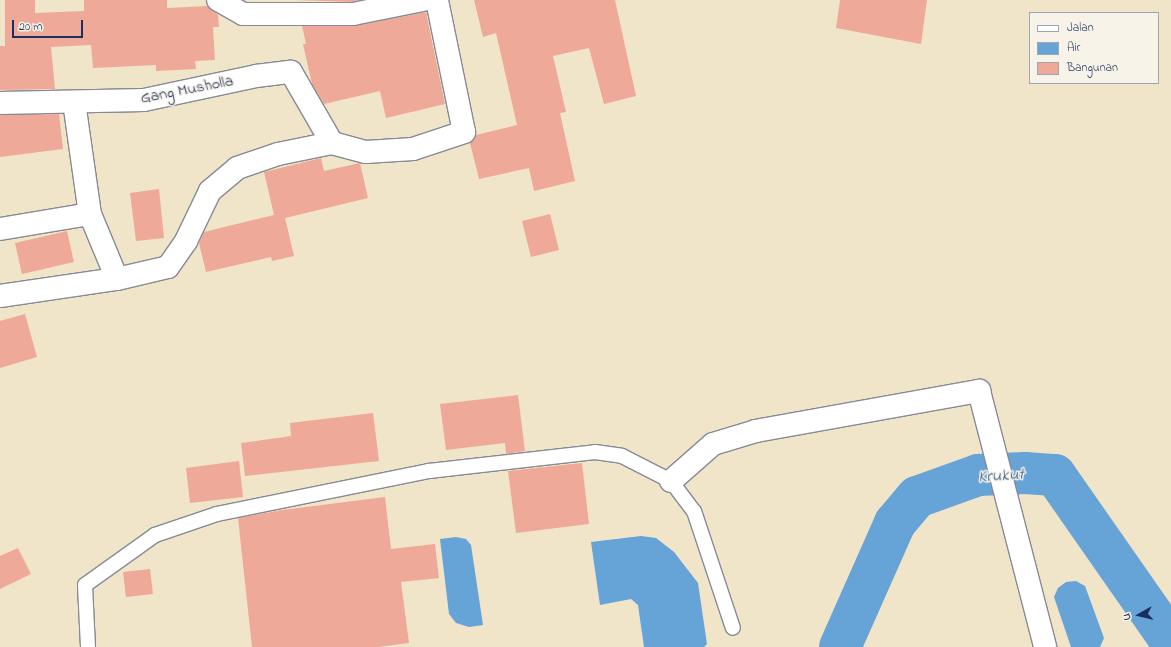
<!DOCTYPE html>
<html>
<head>
<meta charset="utf-8">
<style>
	body { margin:0 }
	#map { position:relative; width:1171px; height:647px; overflow:hidden; background:#f0e4c9; font-family:"Indie Flower",sans-serif }
	div>[style] { position:absolute }
	.water>* { inset:0; background:#66a3d7 }
	.river>* { height:42px; margin:-21px; padding:0 21px; transform-origin:21px; border-radius:21px; background:#66a3d7 }
	.building>* { inset:0; background:#efa999 }
	.roads { filter:drop-shadow(1px 0 #868a94) drop-shadow(-1px 0 #868a94) drop-shadow(0 1px #868a94) drop-shadow(0 -1px #868a94) }
	.service>* { height:14px; margin:-7px; padding:0 7px; transform-origin:7px; border-radius:7px; background:#fff }
	.minor>* { height:22px; margin:-11px; padding:0 11px; transform-origin:11px; border-radius:11px; background:#fff }
	span { translate:-50% -50%; white-space:nowrap; text-align:center; line-height:1.15; -webkit-text-stroke:3px #f7f3e8; paint-order:stroke }
	.street-label { font-size:16px; color:#1b2f5e }
	.water-label { font-size:17px; color:#355888; font-style:italic }
	.legend { position:absolute; left:1029px; top:12px; width:130px; height:72px; box-sizing:border-box; background:#f7f3e8; border:1px solid #9fa5b1; margin:0; padding:5px 7px; list-style:none; font-size:12px; color:#1b2f5e }
	.legend li { display:flex; align-items:center; gap:8px; height:20px }
	.legend b { width:20px; border:1px solid #9fa5b1 }
	.north { position:absolute; left:1119px; top:595px; width:40px; height:40px; -webkit-text-stroke:3px #f7f3e8; paint-order:stroke; rotate:262deg; font-size:11px; font-weight:700; line-height:16px; text-align:center; color:#1b2f5e }
	.north::after { content:''; display:block; margin:auto; width:14px; height:18px; background:#1b2f5e; clip-path:polygon(50% 0,100% 100%,50% 72%,0 100%) }
	.scale { position:absolute; left:12px; top:20px; width:71px; height:18px; box-sizing:border-box; border:2px solid #1b2f5e; border-top:0; padding-left:5px; font-size:12px; line-height:14px; white-space:nowrap; color:#1b2f5e; -webkit-text-stroke:3px #f7f3e8; paint-order:stroke }
</style>
</head>
<body>
<div id="map">
	<div class="water">
		<div style="clip-path:polygon(641px 536px,656px 538px,674px 552px,698px 583px,707px 644px,704px 647px,644px 647px,638px 605px,631px 599px,600px 605px,591px 542px)"></div>
		<div style="clip-path:polygon(456px 537px,466px 539px,471px 545px,483px 625px,469px 627px,456px 623px,449px 614px,440px 539px)"></div>
		<div style="clip-path:polygon(1076px 581px,1085px 586px,1104px 638px,1100px 647px,1071px 647px,1054px 597px,1058px 588px,1066px 582px)"></div>
	</div>
	<div class="river">
		<div style="left:840px;top:647px;width:136px;rotate:-66.1deg"></div>
		<div style="left:895px;top:523px;width:34px;rotate:-50deg"></div>
		<div style="left:917px;top:497px;width:65px;rotate:-19.8deg"></div>
		<div style="left:978px;top:475px;width:47px;rotate:-2.4deg"></div>
		<div style="left:1025px;top:473px;width:30px;rotate:4deg"></div>
		<div style="left:1055px;top:475px;width:203px;rotate:55.1deg"></div>
	</div>
	<div class="building">
		<div style="clip-path:polygon(5px 0,35px 0,35px 13px,84px 11px,84px 0,167px 0,167px 8px,207px 6px,218px 15px,219px 27px,213px 27px,215px 60px,195px 61px,196px 69px,156px 71px,156px 65px,93px 68px,91px 45px,51px 47px,55px 89px,0 90px,0 46px,5px 46px)"></div>
		<div style="clip-path:polygon(295px 0,359px 0,352px 2px)"></div>
		<div style="clip-path:polygon(474px 0,615px 0,636px 96px,604px 104px,589px 48px,553px 56px,566px 112px,560px 113px,575px 181px,534px 191px,529px 168px,479px 179px,470px 143px,476px 135px,517px 125px,496px 33px,483px 37px)"></div>
		<div style="clip-path:polygon(840px 0,927px 0,921px 44px,836px 28px)"></div>
		<div style="clip-path:polygon(426px 12px,445px 104px,386px 118px,380px 91px,324px 104px,312px 84px,303px 44px,306px 44px,302px 26px,355px 26px)"></div>
		<div style="clip-path:polygon(59px 114px,63px 149px,0 157px,0 115px)"></div>
		<div style="clip-path:polygon(321px 158px,324px 171px,360px 163px,368px 198px,285px 218px,294px 256px,272px 261px,271px 257px,206px 272px,199px 243px,204px 232px,274px 215px,264px 172px)"></div>
		<div style="clip-path:polygon(159px 189px,164px 238px,136px 241px,130px 193px)"></div>
		<div style="clip-path:polygon(550px 214px,559px 250px,531px 257px,522px 221px)"></div>
		<div style="clip-path:polygon(67px 231px,74px 262px,22px 274px,15px 243px)"></div>
		<div style="clip-path:polygon(25px 314px,37px 357px,0 368px,0 321px)"></div>
		<div style="clip-path:polygon(518px 395px,525px 451px,506px 454px,505px 443px,446px 450px,440px 404px)"></div>
		<div style="clip-path:polygon(373px 413px,379px 461px,245px 476px,241px 443px,291px 436px,290px 423px)"></div>
		<div style="clip-path:polygon(239px 461px,243px 497px,190px 503px,186px 468px)"></div>
		<div style="clip-path:polygon(582px 463px,589px 524px,516px 533px,508px 471px)"></div>
		<div style="clip-path:polygon(385px 497px,391px 549px,435px 544px,439px 578px,401px 582px,409px 643px,378px 647px,252px 647px,238px 518px,282px 510px)"></div>
		<div style="clip-path:polygon(18px 548px,31px 574px,0 589px,0 556px)"></div>
		<div style="clip-path:polygon(150px 569px,153px 594px,126px 597px,123px 572px)"></div>
	</div>
	<div class="roads">
		<div class="service">
			<div style="left:88px;top:647px;width:62px;rotate:-92.8deg"></div>
			<div style="left:85px;top:585px;width:86px;rotate:-35.5deg"></div>
			<div style="left:155px;top:535px;width:65px;rotate:-18.7deg"></div>
			<div style="left:217px;top:514px;width:216px;rotate:-11.5deg"></div>
			<div style="left:429px;top:471px;width:167px;rotate:-6.5deg"></div>
			<div style="left:595px;top:452px;width:27px;rotate:8deg"></div>
			<div style="left:622px;top:456px;width:55px;rotate:27deg"></div>
			<div style="left:671px;top:481px;width:38px;rotate:53deg"></div>
			<div style="left:694px;top:511px;width:123px;rotate:71.6deg"></div>
		</div>
		<div class="minor">
			<div style="left:218px;top:0;width:29px;rotate:29deg"></div>
			<div style="left:243px;top:14px;width:110px"></div>
			<div style="left:353px;top:14px;width:71px;rotate:-11.3deg"></div>
			<div style="left:74px;top:102px;width:113px;rotate:81.9deg"></div>
			<div style="left:90px;top:214px;width:70px;rotate:67.4deg"></div>
			<div style="left:0;top:103px;width:144px;rotate:-1.2deg"></div>
			<div style="left:144px;top:100px;width:115px;rotate:-12.1deg"></div>
			<div style="left:256px;top:76px;width:35px;rotate:-7deg"></div>
			<div style="left:291px;top:72px;width:82px;rotate:60deg"></div>
			<div style="left:0;top:229px;width:91px;rotate:-9.5deg"></div>
			<div style="left:0;top:296px;width:118px;rotate:-8.3deg"></div>
			<div style="left:117px;top:279px;width:52px;rotate:-13.2deg"></div>
			<div style="left:168px;top:267px;width:32px;rotate:-55deg"></div>
			<div style="left:186px;top:241px;width:55px;rotate:-64.4deg"></div>
			<div style="left:210px;top:191px;width:35px;rotate:-40deg"></div>
			<div style="left:237px;top:168px;width:43px;rotate:-18.9deg"></div>
			<div style="left:278px;top:154px;width:55px;rotate:-11.5deg"></div>
			<div style="left:332px;top:143px;width:35px;rotate:15deg"></div>
			<div style="left:366px;top:152px;width:47px;rotate:-3.7deg"></div>
			<div style="left:413px;top:149px;width:54px;rotate:-18.4deg"></div>
			<div style="left:464px;top:132px;width:135px;rotate:-101.6deg"></div>
			<div style="left:671px;top:481px;width:56px;rotate:-41.4deg"></div>
			<div style="left:713px;top:444px;width:45px;rotate:-16.8deg"></div>
			<div style="left:756px;top:431px;width:227px;rotate:-10.2deg"></div>
			<div style="left:979px;top:391px;width:264px;rotate:75.5deg"></div>
		</div>
	</div>
	<div class="street-label">
		<span style="left:187px;top:90px;rotate:-11deg">Gang Musholla</span>
	</div>
	<div class="water-label">
		<span style="left:1001px;top:476px;rotate:-4deg">Krukut</span>
	</div>
	<ul class="legend">
	<li><b style="height:5px;background:#fff"></b>Jalan</li>
	<li><b style="height:11px;background:#66a3d7"></b>Air</li>
	<li><b style="height:11px;background:#efa999"></b>Bangunan</li>
	</ul>
	<div class="north">U</div>
	<div class="scale">20 m</div>
</div>
</body>
</html>
